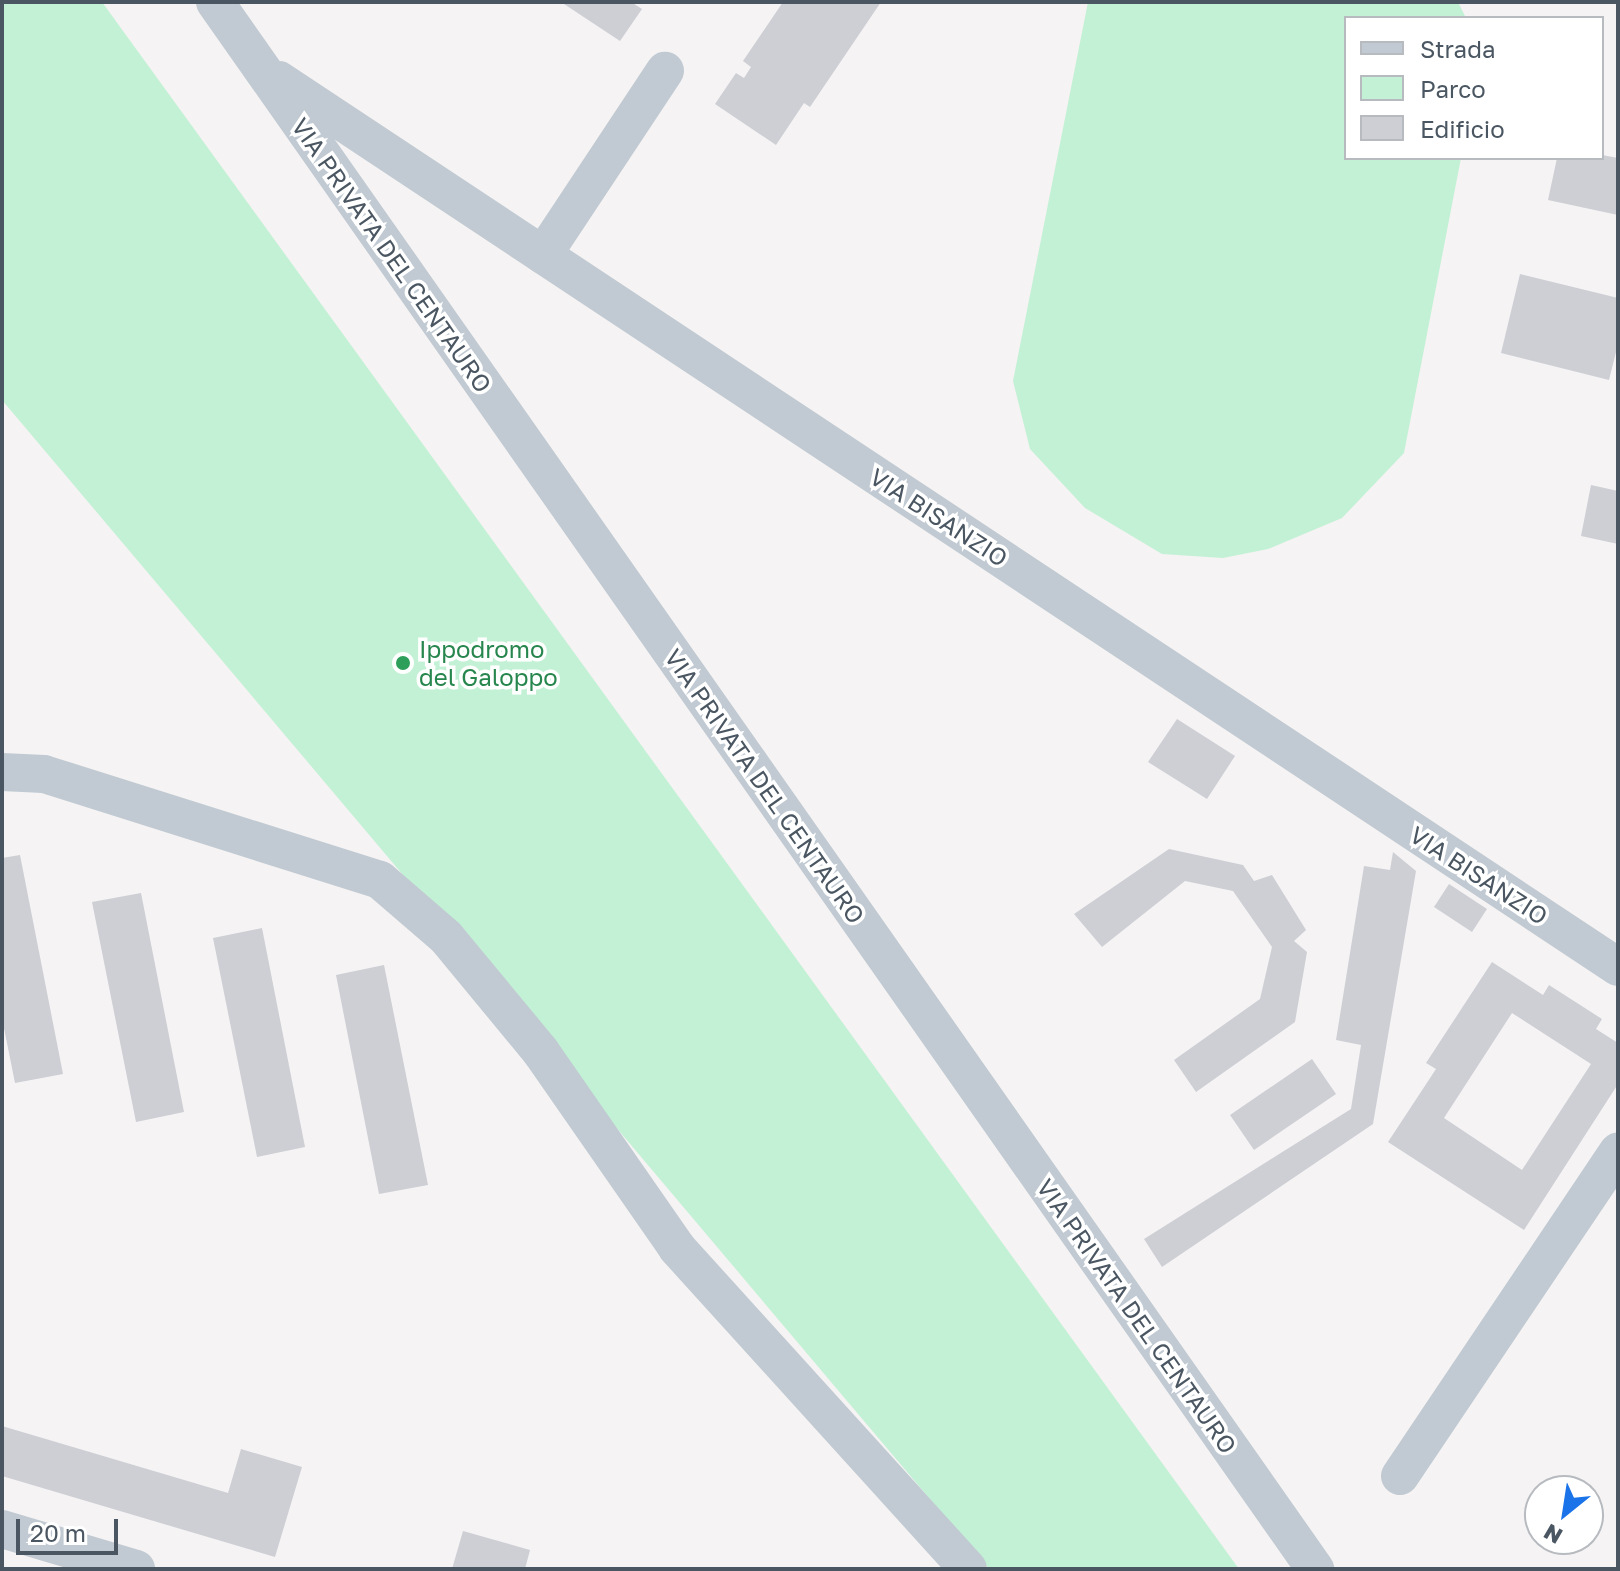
<!DOCTYPE html>
<html>
<head>
<meta charset="utf-8">
<style>
	body { margin:0 }
	#map { position:relative; width:1620px; height:1571px; overflow:hidden; background:#f5f3f3; font-family:"Golos Text",sans-serif }
	div>[style] { position:absolute }
	.green>* { inset:0; background:#c3f1d5 }
	.building>* { inset:0; background:#cdcfd5 }
	.minor>* { height:38px; margin:-19px; padding:0 19px; transform-origin:19px; border-radius:19px; background:#c1cad2 }
	.dots>* { width:22px; height:22px; translate:-50% -50%; box-sizing:border-box; border:4px solid #fff; border-radius:50% }
	span { translate:-50% -50%; white-space:nowrap; text-align:center; line-height:1.15; -webkit-text-stroke:7px #fff; paint-order:stroke }
	.street-label { font-size:24px; color:#4a5661 }
	.leisure-label { font-size:24px; color:#27864d }
	.left { translate:0 -50%; text-align:left }
	.frame { position:absolute; inset:0; border:4px solid #4a5661; pointer-events:none }
	.legend { position:absolute; left:1344px; top:16px; width:260px; height:144px; box-sizing:border-box; background:#fff; border:2px solid #b7bbc0; margin:0; padding:10px 14px; list-style:none; font-size:24px; color:#4a5661 }
	.legend li { display:flex; align-items:center; gap:16px; height:40px }
	.legend b { width:40px; border:2px solid #b7bbc0 }
	.north { position:absolute; left:1524px; top:1475px; width:80px; height:80px; box-sizing:border-box; background:#fff; border:2px solid #b7bbc0; border-radius:50%; rotate:210deg; font-size:22px; font-weight:700; line-height:32px; text-align:center; color:#4a5661 }
	.north::after { content:''; display:block; margin:auto; width:28px; height:36px; background:#1a73e8; clip-path:polygon(50% 0,100% 100%,50% 72%,0 100%) }
	.scale { position:absolute; left:16px; top:1519px; width:102px; height:36px; box-sizing:border-box; border:4px solid #4a5661; border-top:0; padding-left:10px; font-size:24px; line-height:28px; white-space:nowrap; color:#4a5661; -webkit-text-stroke:6px #fff; paint-order:stroke }
</style>
</head>
<body>
<div id="map">
	<div class="green">
		<div style="clip-path:polygon(2px 2px,102px 2px,1239px 1569px,989px 1569px,2px 400px)"></div>
		<div style="clip-path:polygon(1088px 2px,1458px 2px,1466px 18px,1346px 18px,1346px 158px,1461px 158px,1404px 453px,1342px 518px,1268px 549px,1223px 558px,1162px 554px,1085px 508px,1030px 449px,1013px 381px)"></div>
	</div>
	<div class="building">
		<div style="clip-path:polygon(561px 2px,631px 2px,642px 9px,620px 41px)"></div>
		<div style="clip-path:polygon(783px 2px,881px 2px,810px 107px,804px 103px,776px 145px,715px 104px,736px 73px,744px 78px,751px 67px,743px 61px)"></div>
		<div style="clip-path:polygon(1602px 155px,1618px 158px,1618px 215px,1548px 200px,1557px 158px)"></div>
		<div style="clip-path:polygon(1520px 274px,1618px 298px,1618px 344px,1609px 380px,1501px 353px)"></div>
		<div style="clip-path:polygon(1591px 485px,1618px 491px,1618px 544px,1581px 536px)"></div>
		<div style="clip-path:polygon(1177px 719px,1235px 756px,1207px 799px,1148px 762px)"></div>
		<div style="clip-path:polygon(1169px 849px,1243px 865px,1254px 881px,1272px 875px,1306px 930px,1294px 941px,1307px 952px,1295px 1022px,1196px 1092px,1174px 1060px,1260px 999px,1272px 947px,1233px 891px,1185px 881px,1102px 947px,1074px 914px)"></div>
		<div style="clip-path:polygon(1393px 852px,1416px 871px,1373px 1124px,1162px 1267px,1144px 1239px,1351px 1109px,1361px 1045px,1336px 1040px,1364px 866px,1390px 870px)"></div>
		<div style="clip-path:polygon(20px 855px,63px 1074px,15px 1083px,2px 1018px,2px 858px)"></div>
		<div style="clip-path:polygon(1449px 884px,1487px 909px,1472px 932px,1434px 907px)"></div>
		<div style="clip-path:polygon(141px 893px,184px 1112px,136px 1122px,92px 902px)"></div>
		<div style="clip-path:polygon(262px 928px,305px 1147px,257px 1157px,213px 938px)"></div>
		<div style="clip-path:polygon(evenodd,1492px 962px,1543px 995px,1549px 985px,1602px 1019px,1596px 1029px,1618px 1043px,1618px 1084px,1524px 1230px,1388px 1142px,1436px 1069px,1426px 1063px,1492px 962px,1512px 1013px,1591px 1064px,1522px 1170px,1444px 1118px,1512px 1013px)"></div>
		<div style="clip-path:polygon(384px 965px,428px 1185px,379px 1194px,336px 975px)"></div>
		<div style="clip-path:polygon(1312px 1059px,1336px 1094px,1254px 1150px,1230px 1115px)"></div>
		<div style="clip-path:polygon(2px 1426px,228px 1493px,241px 1449px,302px 1467px,275px 1557px,2px 1476px)"></div>
		<div style="clip-path:polygon(463px 1531px,530px 1550px,525px 1569px,452px 1569px)"></div>
	</div>
	<div class="minor">
		<div style="left:215px;top:2px;width:1915px;rotate:54.93deg"></div>
		<div style="left:279px;top:80px;width:1606px;rotate:33.52deg"></div>
		<div style="left:543px;top:255px;width:221px;rotate:-56.5deg"></div>
		<div style="left:2px;top:772px;width:42px;rotate:2.7deg"></div>
		<div style="left:44px;top:774px;width:352px;rotate:17.5deg"></div>
		<div style="left:380px;top:880px;width:87px;rotate:40.8deg"></div>
		<div style="left:446px;top:937px;width:149px;rotate:50.4deg"></div>
		<div style="left:541px;top:1052px;width:239px;rotate:55.2deg"></div>
		<div style="left:677px;top:1248px;width:433px;rotate:47.8deg"></div>
		<div style="left:1400px;top:1476px;width:391px;rotate:-56.1deg"></div>
		<div style="left:2px;top:1529px;width:140px;rotate:16.6deg"></div>
	</div>
	<div class="dots">
		<div style="left:403px;top:663px;background:#2e9e5b"></div>
	</div>
	<div class="street-label">
		<span style="left:392px;top:255px;rotate:55deg">VIA PRIVATA DEL CENTAURO</span>
		<span style="left:939px;top:517px;rotate:33deg">VIA BISANZIO</span>
		<span style="left:765px;top:786px;rotate:55deg">VIA PRIVATA DEL CENTAURO</span>
		<span style="left:1479px;top:875px;rotate:33deg">VIA BISANZIO</span>
		<span style="left:1137px;top:1316px;rotate:55deg">VIA PRIVATA DEL CENTAURO</span>
	</div>
	<div class="leisure-label">
		<span class="left" style="left:419px;top:663px">Ippodromo<br>del Galoppo</span>
	</div>
	<div class="frame"></div>
	<ul class="legend">
	<li><b style="height:10px;background:#c1cad2"></b>Strada</li>
	<li><b style="height:22px;background:#c3f1d5"></b>Parco</li>
	<li><b style="height:22px;background:#cdcfd5"></b>Edificio</li>
	</ul>
	<div class="north">N</div>
	<div class="scale">20 m</div>
</div>
</body>
</html>
